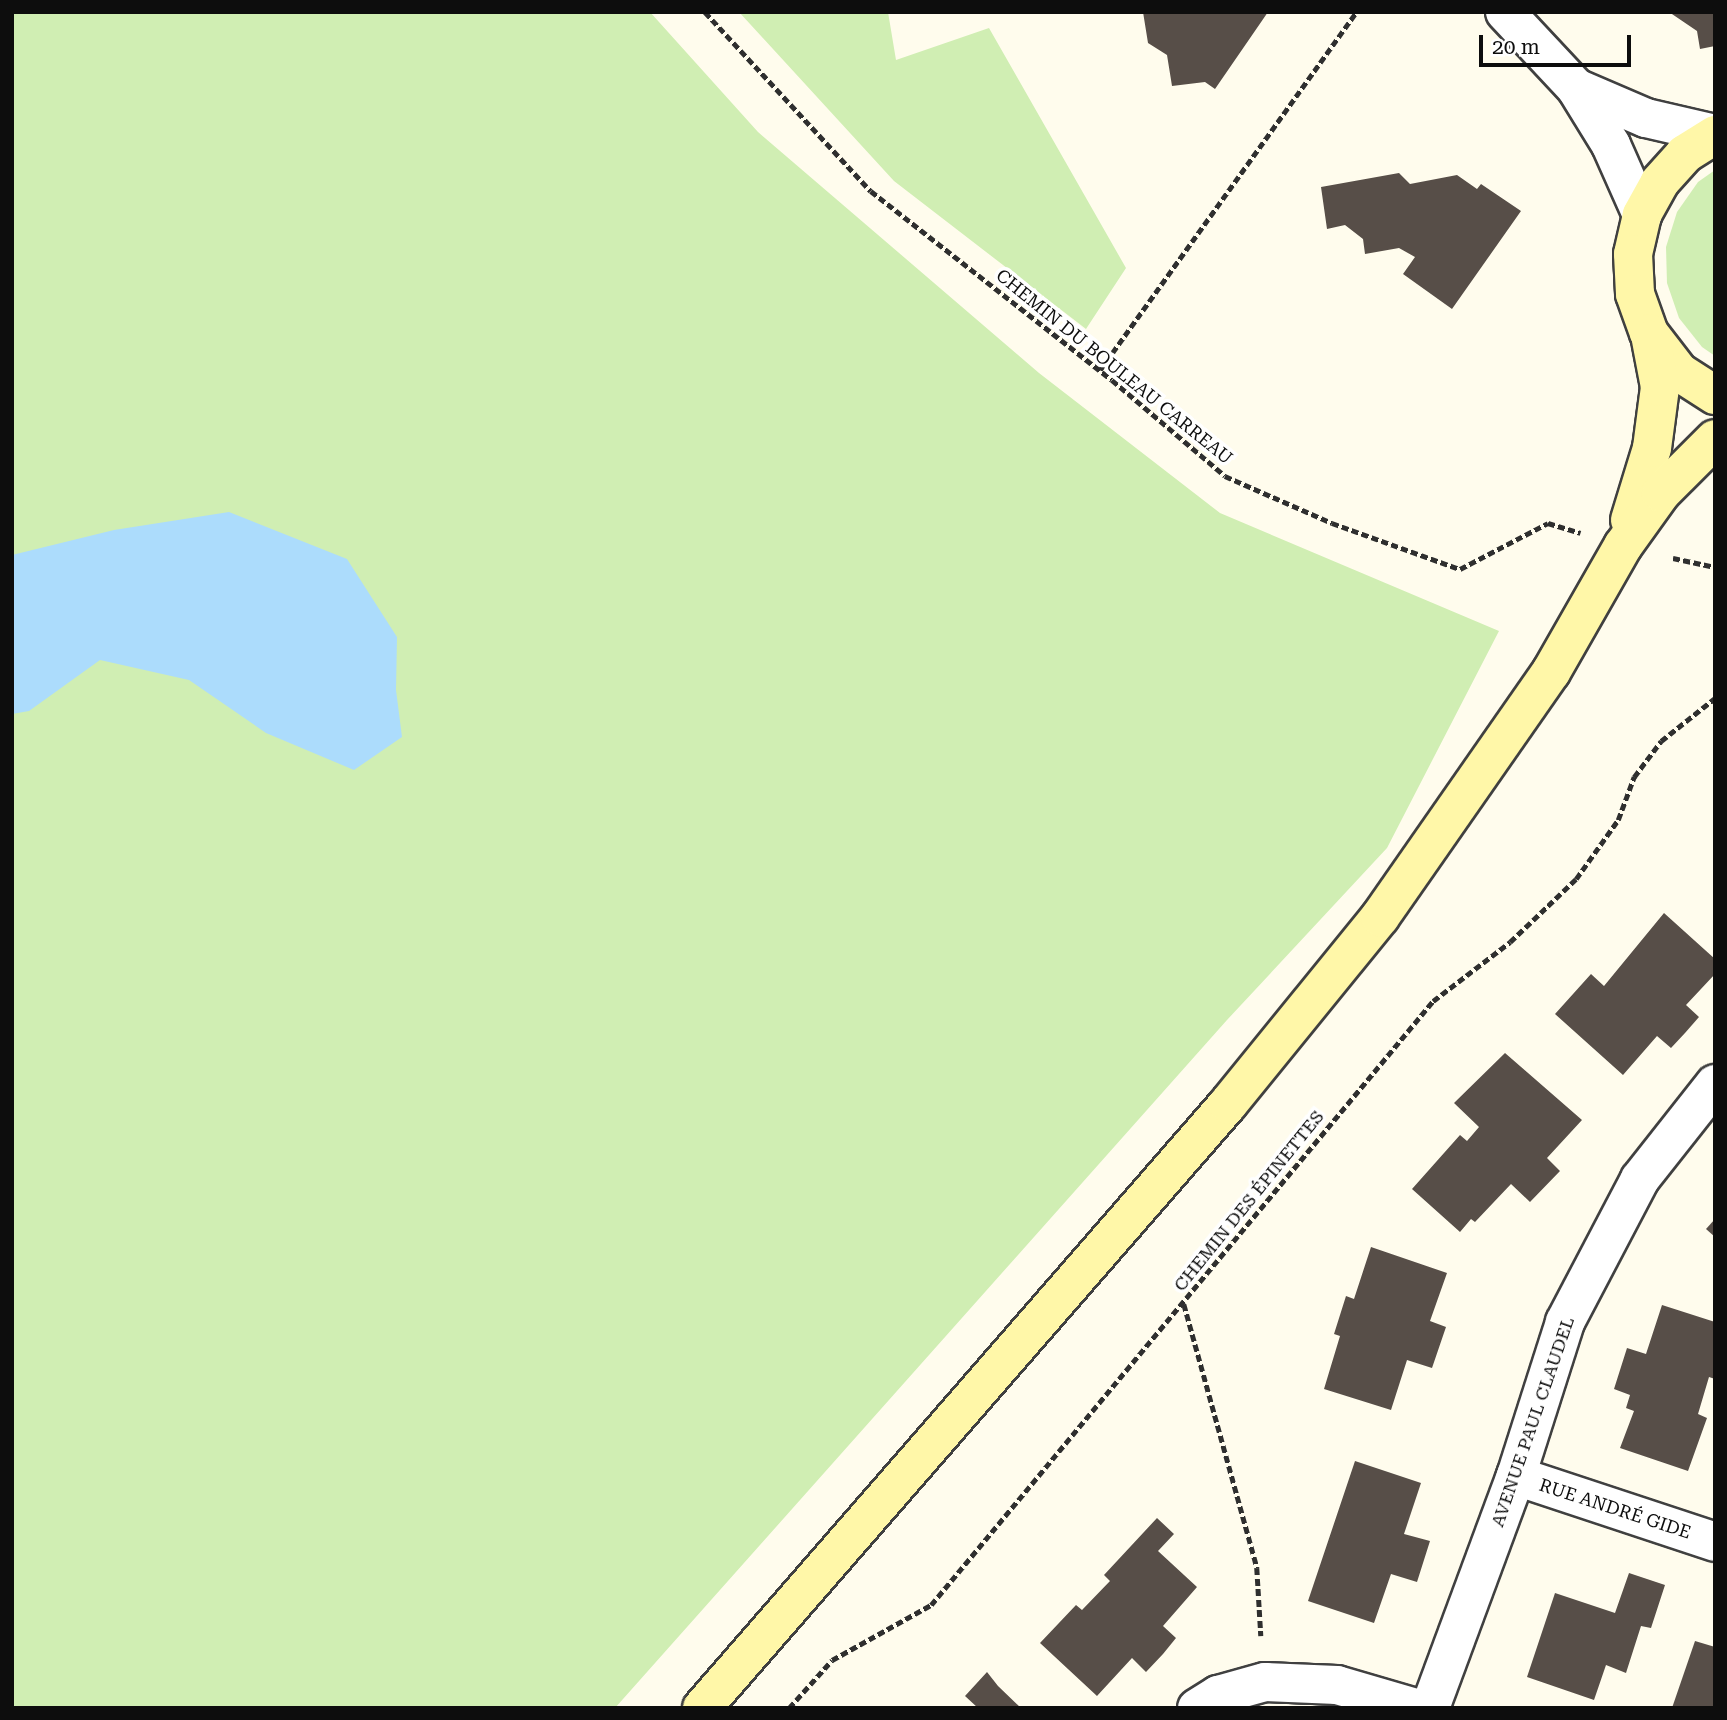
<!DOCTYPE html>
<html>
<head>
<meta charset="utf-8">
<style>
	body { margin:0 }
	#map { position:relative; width:1727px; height:1720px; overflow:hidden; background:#fffced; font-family:"Roboto Serif",serif }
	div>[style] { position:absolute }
	.green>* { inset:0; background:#d0eeb3 }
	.water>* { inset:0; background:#acdcfc }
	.building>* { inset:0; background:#574e48 }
	.path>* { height:4.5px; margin-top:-2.25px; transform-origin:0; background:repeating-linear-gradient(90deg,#2f2f2f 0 7px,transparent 0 10.5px) }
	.roads { filter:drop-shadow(2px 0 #404040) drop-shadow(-2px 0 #404040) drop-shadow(0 2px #404040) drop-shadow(0 -2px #404040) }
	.minor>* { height:38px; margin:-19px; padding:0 19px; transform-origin:19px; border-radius:19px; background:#fff }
	.secondary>* { height:38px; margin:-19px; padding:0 19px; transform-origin:19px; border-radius:19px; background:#fff7a8 }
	span { translate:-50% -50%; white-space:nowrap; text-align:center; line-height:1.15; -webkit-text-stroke:7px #fff; paint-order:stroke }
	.street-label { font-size:18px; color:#0d0d0d }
	.frame { position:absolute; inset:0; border:14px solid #0d0d0d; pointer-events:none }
	.scale { position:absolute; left:1479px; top:35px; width:152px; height:32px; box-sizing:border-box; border:4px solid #0d0d0d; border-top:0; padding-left:9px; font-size:21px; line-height:24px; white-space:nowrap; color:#0d0d0d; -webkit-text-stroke:5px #fff; paint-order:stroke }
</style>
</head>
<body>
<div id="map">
	<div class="green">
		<div style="clip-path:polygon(12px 12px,650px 12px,758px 132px,1039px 373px,1220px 513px,1499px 631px,1387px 848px,1227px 1020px,615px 1708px,12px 1708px)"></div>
		<div style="clip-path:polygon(739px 12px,888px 12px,896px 60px,989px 28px,1126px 268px,1086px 329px,894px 181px)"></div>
		<div style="clip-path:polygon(1715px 170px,1715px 356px,1702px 347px,1679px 318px,1667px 283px,1666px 247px,1677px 212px,1698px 182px)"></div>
	</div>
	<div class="water">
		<div style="clip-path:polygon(229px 512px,347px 559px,397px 637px,396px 690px,402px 737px,354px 770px,266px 733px,189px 680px,100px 660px,29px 711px,12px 714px,12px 555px,114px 530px)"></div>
	</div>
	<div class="building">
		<div style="clip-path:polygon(1143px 12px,1268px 12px,1215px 89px,1205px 82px,1172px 86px,1167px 55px,1148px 43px)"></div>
		<div style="clip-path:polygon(1669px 12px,1715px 12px,1715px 46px,1700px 49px,1697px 31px)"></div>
		<div style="clip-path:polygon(1399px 173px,1410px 184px,1457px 175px,1477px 189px,1481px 184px,1521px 211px,1452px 309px,1403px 274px,1415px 257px,1399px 248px,1365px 254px,1363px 239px,1345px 225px,1327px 229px,1321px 187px)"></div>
		<div style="clip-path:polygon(1664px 913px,1715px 959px,1715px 974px,1686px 1005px,1699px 1017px,1685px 1033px,1671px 1048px,1657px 1036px,1623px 1075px,1555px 1014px,1591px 974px,1604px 986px)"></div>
		<div style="clip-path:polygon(1505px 1053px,1582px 1120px,1547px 1158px,1560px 1171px,1530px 1202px,1511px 1184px,1475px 1222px,1471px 1219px,1460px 1232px,1412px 1189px,1460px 1135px,1467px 1141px,1479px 1127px,1454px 1103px)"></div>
		<div style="clip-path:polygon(1715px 1219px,1715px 1237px,1706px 1229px)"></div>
		<div style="clip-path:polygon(1371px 1247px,1447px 1273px,1430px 1321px,1446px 1327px,1432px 1368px,1407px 1360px,1391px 1410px,1324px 1389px,1340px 1336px,1334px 1334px,1346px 1296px,1354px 1299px)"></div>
		<div style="clip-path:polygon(1662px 1305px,1715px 1322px,1715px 1379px,1709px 1377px,1698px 1414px,1707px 1418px,1688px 1471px,1620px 1448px,1634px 1411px,1626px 1408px,1630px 1395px,1614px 1389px,1627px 1348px,1646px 1354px)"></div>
		<div style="clip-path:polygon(1355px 1461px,1421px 1483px,1404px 1534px,1430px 1541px,1417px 1582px,1391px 1574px,1374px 1623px,1308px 1601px)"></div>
		<div style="clip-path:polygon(1157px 1518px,1174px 1534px,1158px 1551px,1197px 1587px,1163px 1626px,1176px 1638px,1163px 1654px,1146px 1672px,1132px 1658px,1097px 1696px,1040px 1643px,1076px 1605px,1082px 1610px,1110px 1581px,1104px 1575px)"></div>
		<div style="clip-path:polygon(1629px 1573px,1665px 1585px,1651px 1628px,1641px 1626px,1626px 1673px,1606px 1665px,1594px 1700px,1527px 1677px,1555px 1593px,1615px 1613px)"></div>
		<div style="clip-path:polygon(1695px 1641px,1715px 1647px,1715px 1708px,1672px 1708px)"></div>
		<div style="clip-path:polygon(987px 1672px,998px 1686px,1021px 1708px,978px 1708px,965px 1696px)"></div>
	</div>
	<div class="path">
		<div style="left:705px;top:12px;width:244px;rotate:47.2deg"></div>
		<div style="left:871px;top:191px;width:306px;rotate:38.1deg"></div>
		<div style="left:1112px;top:380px;width:148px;rotate:40.3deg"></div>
		<div style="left:1225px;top:476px;width:117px;rotate:23.7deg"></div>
		<div style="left:1332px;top:523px;width:136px;rotate:19.8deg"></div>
		<div style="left:1460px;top:569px;width:99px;rotate:-27.6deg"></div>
		<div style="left:1548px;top:523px;width:34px;rotate:17deg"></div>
		<div style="left:1100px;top:370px;width:440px;rotate:-54.4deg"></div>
		<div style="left:1673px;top:558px;width:43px;rotate:12.1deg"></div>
		<div style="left:1184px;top:1304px;width:274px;rotate:74.5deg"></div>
		<div style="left:1257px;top:1568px;width:68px;rotate:86.6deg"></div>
		<div style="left:789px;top:1708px;width:64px;rotate:-48.1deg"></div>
		<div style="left:832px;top:1660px;width:113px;rotate:-29.1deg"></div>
		<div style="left:931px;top:1605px;width:785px;rotate:-50.27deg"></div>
		<div style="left:1433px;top:1001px;width:97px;rotate:-37.5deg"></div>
		<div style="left:1510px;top:942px;width:91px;rotate:-43.7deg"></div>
		<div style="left:1576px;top:879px;width:72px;rotate:-54.6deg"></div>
		<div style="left:1618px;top:820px;width:46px;rotate:-69.6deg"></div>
		<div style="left:1634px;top:777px;width:45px;rotate:-53.1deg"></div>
		<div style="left:1661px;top:741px;width:69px;rotate:-38.5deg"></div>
	</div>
	<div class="roads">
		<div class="minor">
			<div style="left:1505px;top:12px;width:104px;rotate:46.9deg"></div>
			<div style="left:1576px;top:88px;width:67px;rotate:58.4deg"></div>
			<div style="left:1611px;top:145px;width:77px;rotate:66.1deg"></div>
			<div style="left:1576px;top:88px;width:76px;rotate:23.2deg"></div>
			<div style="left:1646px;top:118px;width:71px;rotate:13.1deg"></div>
			<div style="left:1516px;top:1476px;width:210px;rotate:18.3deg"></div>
			<div style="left:1197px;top:1708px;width:25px;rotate:-32deg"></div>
			<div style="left:1218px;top:1695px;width:49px;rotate:-15.5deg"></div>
			<div style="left:1265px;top:1682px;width:72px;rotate:2.4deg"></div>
			<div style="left:1337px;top:1685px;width:82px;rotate:16.2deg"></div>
			<div style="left:1430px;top:1708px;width:247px;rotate:-69.7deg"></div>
			<div style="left:1516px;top:1476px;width:162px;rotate:-72.3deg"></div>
			<div style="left:1565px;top:1322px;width:161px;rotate:-62.3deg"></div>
			<div style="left:1640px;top:1179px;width:121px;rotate:-51.7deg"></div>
		</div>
		<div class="secondary">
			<div style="left:1715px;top:135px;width:36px;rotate:148deg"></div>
			<div style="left:1685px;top:154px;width:38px;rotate:132deg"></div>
			<div style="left:1660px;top:182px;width:38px;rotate:119deg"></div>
			<div style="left:1642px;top:215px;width:40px;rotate:103deg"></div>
			<div style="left:1633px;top:254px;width:40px;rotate:87.1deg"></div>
			<div style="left:1635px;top:294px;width:41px;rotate:70.3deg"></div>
			<div style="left:1649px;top:333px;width:49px;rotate:52.4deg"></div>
			<div style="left:1679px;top:372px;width:43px;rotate:32.6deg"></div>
			<div style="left:1630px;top:520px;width:75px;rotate:-73deg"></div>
			<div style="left:1652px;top:448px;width:62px;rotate:-82.5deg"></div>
			<div style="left:1660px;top:387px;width:48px;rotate:-100.8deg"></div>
			<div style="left:702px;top:1708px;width:801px;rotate:-48.95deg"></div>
			<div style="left:1228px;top:1104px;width:241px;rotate:-50.9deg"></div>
			<div style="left:1380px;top:917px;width:299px;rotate:-55.1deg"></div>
			<div style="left:1551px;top:672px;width:145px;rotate:-60.3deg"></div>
			<div style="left:1623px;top:546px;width:65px;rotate:-54.4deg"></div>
			<div style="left:1661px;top:493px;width:76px;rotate:-45deg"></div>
		</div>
	</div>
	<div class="street-label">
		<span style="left:1114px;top:367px;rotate:39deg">CHEMIN DU BOULEAU CARREAU</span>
		<span style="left:1249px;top:1201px;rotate:-51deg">CHEMIN DES ÉPINETTES</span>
		<span style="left:1533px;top:1422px;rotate:-71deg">AVENUE PAUL CLAUDEL</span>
		<span style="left:1615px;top:1509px;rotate:18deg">RUE ANDRÉ GIDE</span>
	</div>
	<div class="frame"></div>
	<div class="scale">20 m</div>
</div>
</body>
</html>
